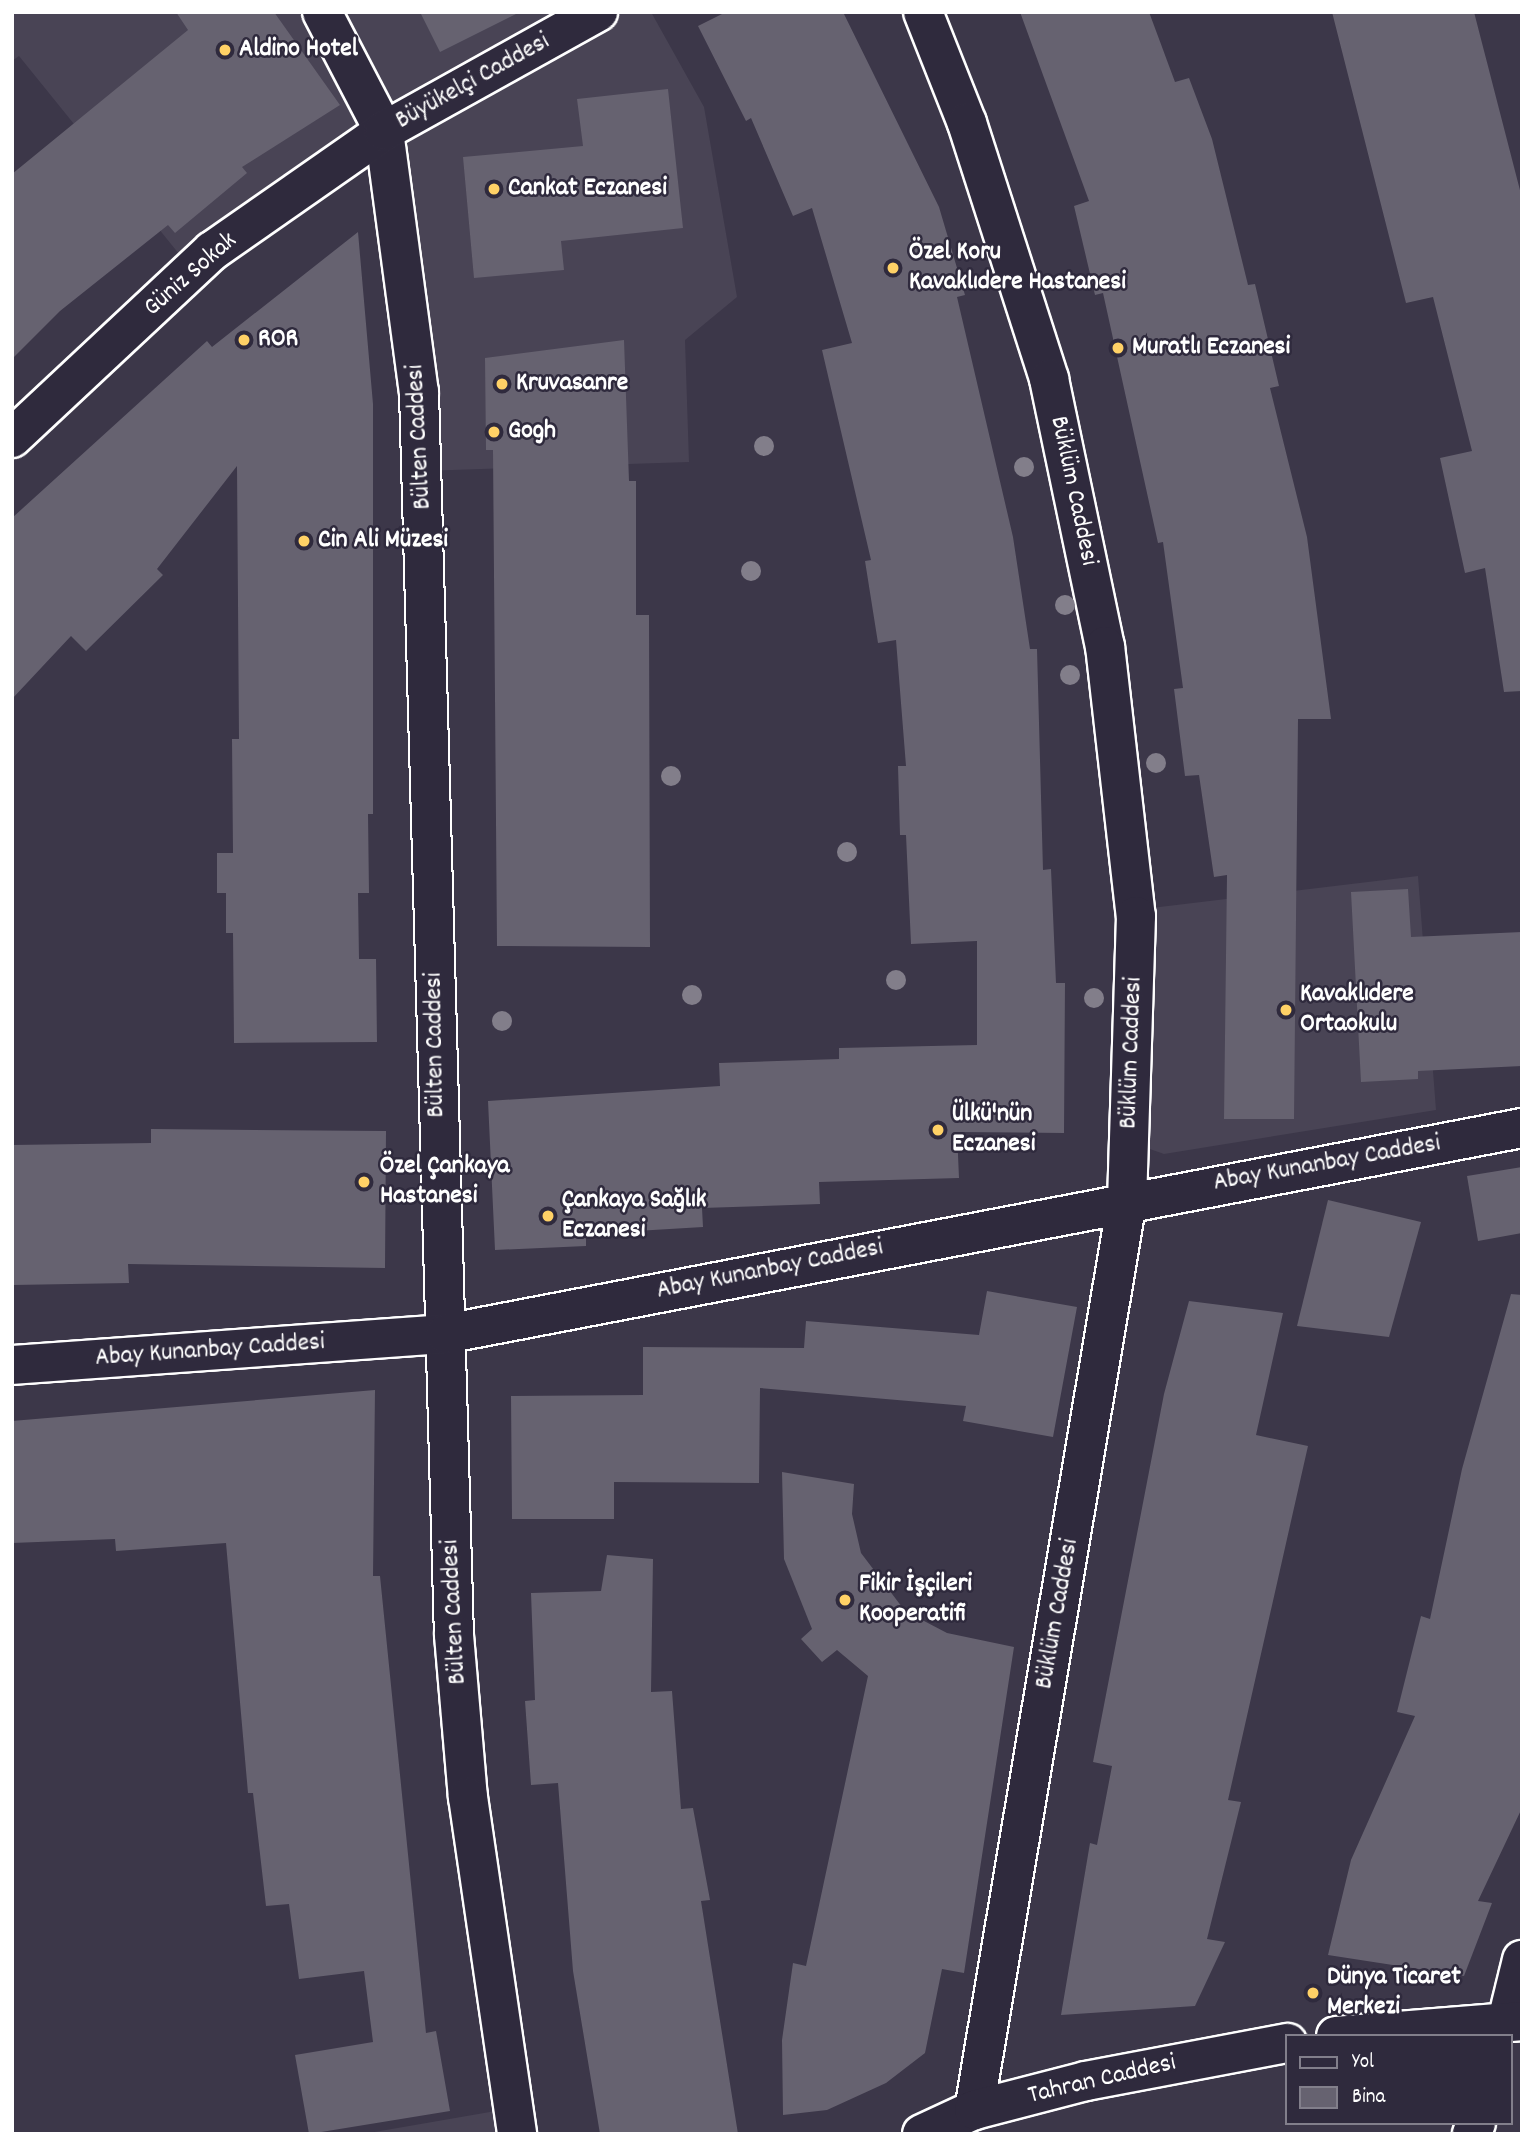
<!DOCTYPE html>
<html>
<head>
<meta charset="utf-8">
<style>
	body { margin:0 }
	#map { position:relative; width:1534px; height:2146px; overflow:hidden; background:#3c3749; font-family:Dekko,sans-serif }
	div>[style] { position:absolute }
	.built>* { inset:0; background:#494455 }
	.building>* { inset:0; background:#666270 }
	.roads { filter:drop-shadow(2px 0 #fff) drop-shadow(-2px 0 #fff) drop-shadow(0 2px #fff) drop-shadow(0 -2px #fff) }
	.minor>* { height:38px; margin:-19px; padding:0 19px; transform-origin:19px; border-radius:19px; background:#2f2a3d }
	.tertiary>* { height:38px; margin:-19px; padding:0 19px; transform-origin:19px; border-radius:19px; background:#2f2a3d }
	.trees>* { width:20px; height:20px; margin:-10px; border-radius:50%; background:#827e8a }
	.dots>* { width:19px; height:19px; translate:-50% -50%; box-sizing:border-box; border:4px solid #2f2a3d; border-radius:50% }
	span { translate:-50% -50%; white-space:nowrap; text-align:center; line-height:1.15; -webkit-text-stroke:5px #2f2a3d; paint-order:stroke }
	.poi-label { font-size:26px; color:#fff; font-weight:700 }
	.left { translate:0 -50%; text-align:left }
	.street-label { font-size:26px; color:#fff }
	.frame { position:absolute; inset:0; border:14px solid #fff; pointer-events:none }
	.legend { position:absolute; left:1285px; top:2034px; width:228px; height:91px; box-sizing:border-box; background:#2f2a3d; border:2px solid #827f8b; margin:0; padding:9px 12px; list-style:none; font-size:21px; color:#fff }
	.legend li { display:flex; align-items:center; gap:14px; height:35px }
	.legend b { width:35px; border:2px solid #827f8b }
</style>
</head>
<body>
<div id="map">
	<div class="built">
		<div style="clip-path:polygon(12px 12px,651px 12px,704px 107px,737px 297px,685px 340px,689px 462px,423px 471px,384px 131px,192px 270px,19px 56px,12px 61px)"></div>
		<div style="clip-path:polygon(1418px 876px,1436px 1110px,1164px 1154px,1147px 1148px,1143px 909px)"></div>
		<div style="clip-path:polygon(513px 2108px,517px 2134px,363px 2134px)"></div>
	</div>
	<div class="building">
		<div style="clip-path:polygon(176px 12px,274px 12px,340px 105px,242px 167px,247px 173px,175px 233px,168px 225px,60px 311px,12px 359px,12px 174px,188px 30px)"></div>
		<div style="clip-path:polygon(420px 12px,520px 12px,440px 52px)"></div>
		<div style="clip-path:polygon(726px 12px,843px 12px,939px 207px,965px 295px,957px 297px,1013px 537px,1030px 649px,1037px 649px,1043px 870px,1051px 869px,1056px 983px,1065px 983px,1064px 1133px,957px 1132px,959px 1178px,819px 1182px,820px 1204px,702px 1208px,703px 1227px,586px 1234px,586px 1246px,495px 1250px,488px 1101px,720px 1086px,719px 1063px,839px 1059px,839px 1048px,977px 1045px,977px 941px,911px 944px,906px 835px,900px 835px,898px 766px,906px 766px,896px 640px,878px 643px,865px 561px,871px 560px,822px 350px,852px 343px,812px 208px,793px 216px,751px 118px,746px 121px,698px 26px)"></div>
		<div style="clip-path:polygon(1020px 12px,1149px 12px,1175px 82px,1189px 78px,1212px 139px,1248px 285px,1255px 284px,1279px 386px,1270px 388px,1307px 537px,1331px 719px,1298px 719px,1294px 1119px,1224px 1119px,1227px 875px,1214px 877px,1199px 775px,1185px 776px,1174px 689px,1183px 688px,1163px 542px,1158px 543px,1103px 293px,1095px 295px,1074px 206px,1089px 201px)"></div>
		<div style="clip-path:polygon(1332px 12px,1474px 12px,1522px 198px,1522px 691px,1504px 692px,1485px 568px,1465px 573px,1440px 458px,1472px 451px,1433px 297px,1406px 303px)"></div>
		<div style="clip-path:polygon(668px 89px,683px 228px,561px 241px,564px 270px,474px 278px,463px 157px,583px 146px,577px 99px)"></div>
		<div style="clip-path:polygon(358px 232px,373px 404px,373px 814px,368px 814px,369px 893px,358px 893px,359px 959px,376px 959px,377px 1042px,234px 1043px,233px 933px,226px 933px,226px 893px,217px 893px,217px 853px,233px 853px,232px 739px,239px 739px,237px 466px,157px 569px,163px 575px,86px 651px,71px 636px,12px 699px,12px 518px,207px 341px,212px 347px)"></div>
		<div style="clip-path:polygon(624px 340px,629px 481px,636px 481px,636px 615px,649px 615px,650px 947px,497px 946px,493px 450px,486px 450px,485px 358px)"></div>
		<div style="clip-path:polygon(1408px 889px,1411px 937px,1522px 932px,1522px 1066px,1418px 1071px,1418px 1079px,1361px 1082px,1351px 892px)"></div>
		<div style="clip-path:polygon(151px 1129px,386px 1131px,385px 1268px,128px 1264px,129px 1283px,13px 1285px,12px 1145px,151px 1143px)"></div>
		<div style="clip-path:polygon(1522px 1167px,1522px 1233px,1478px 1241px,1467px 1176px)"></div>
		<div style="clip-path:polygon(1328px 1200px,1421px 1222px,1389px 1337px,1297px 1326px)"></div>
		<div style="clip-path:polygon(987px 1291px,1077px 1307px,1053px 1437px,963px 1421px,966px 1406px,760px 1388px,759px 1483px,614px 1482px,614px 1519px,512px 1519px,511px 1396px,643px 1395px,643px 1347px,804px 1348px,806px 1321px,979px 1335px)"></div>
		<div style="clip-path:polygon(1511px 1294px,1522px 1295px,1522px 1808px,1478px 1901px,1492px 1903px,1464px 1976px,1328px 1955px,1351px 1860px,1415px 1716px,1397px 1712px,1421px 1616px,1430px 1619px,1462px 1469px)"></div>
		<div style="clip-path:polygon(1189px 1301px,1283px 1313px,1256px 1435px,1308px 1446px,1228px 1800px,1241px 1802px,1207px 1939px,1225px 1942px,1195px 2006px,1061px 2015px,1090px 1843px,1097px 1845px,1112px 1766px,1093px 1762px,1164px 1394px)"></div>
		<div style="clip-path:polygon(375px 1390px,373px 1576px,380px 1576px,426px 2033px,436px 2031px,450px 2111px,309px 2134px,295px 2055px,373px 2042px,364px 1971px,299px 1979px,289px 1904px,266px 1906px,253px 1793px,248px 1793px,226px 1543px,116px 1551px,115px 1539px,12px 1543px,12px 1421px)"></div>
		<div style="clip-path:polygon(782px 1472px,854px 1484px,852px 1514px,861px 1553px,905px 1611px,947px 1633px,1014px 1647px,964px 1973px,942px 1969px,925px 2053px,886px 2083px,827px 2110px,783px 2115px,782px 2040px,793px 1963px,806px 1966px,868px 1676px,837px 1650px,822px 1662px,801px 1639px,812px 1629px,784px 1559px)"></div>
		<div style="clip-path:polygon(607px 1555px,653px 1559px,651px 1692px,672px 1691px,681px 1809px,693px 1808px,710px 1900px,701px 1901px,738px 2134px,600px 2134px,573px 1971px,558px 1783px,531px 1785px,525px 1701px,535px 1700px,531px 1593px,601px 1591px)"></div>
	</div>
	<div class="roads">
		<div class="minor">
			<div style="left:322px;top:12px;width:134px;rotate:62.5deg"></div>
			<div style="left:384px;top:131px;width:263px;rotate:82.4deg"></div>
			<div style="left:419px;top:392px;width:1243px;rotate:88.39deg"></div>
			<div style="left:454px;top:1635px;width:163px;rotate:85.1deg"></div>
			<div style="left:468px;top:1797px;width:341px;rotate:81.7deg"></div>
			<div style="left:923px;top:12px;width:119px;rotate:68.4deg"></div>
			<div style="left:967px;top:123px;width:269px;rotate:72.2deg"></div>
			<div style="left:1049px;top:379px;width:273px;rotate:78.2deg"></div>
			<div style="left:1105px;top:646px;width:272px;rotate:83.5deg"></div>
			<div style="left:1136px;top:916px;width:285px;rotate:91.8deg"></div>
			<div style="left:1127px;top:1201px;width:922px;rotate:99.55deg"></div>
			<div style="left:12px;top:438px;width:274px;rotate:-43.1deg"></div>
			<div style="left:212px;top:251px;width:210px;rotate:-34.9deg"></div>
			<div style="left:384px;top:131px;width:245px;rotate:-29.1deg"></div>
			<div style="left:12px;top:1365px;width:434px;rotate:-4.1deg"></div>
			<div style="left:445px;top:1334px;width:1097px;rotate:-10.83deg"></div>
			<div style="left:1472px;top:2134px;width:12px;rotate:-70deg"></div>
		</div>
		<div class="tertiary">
			<div style="left:1507px;top:2021px;width:63px;rotate:-76.2deg"></div>
			<div style="left:1336px;top:2036px;width:187px;rotate:-4.6deg"></div>
			<div style="left:922px;top:2134px;width:57px;rotate:-24.8deg"></div>
			<div style="left:974px;top:2110px;width:116px;rotate:-14.5deg"></div>
			<div style="left:1086px;top:2081px;width:205px;rotate:-10.7deg"></div>
		</div>
	</div>
	<div class="trees">
		<div style="left:764px;top:446px"></div>
		<div style="left:1024px;top:467px"></div>
		<div style="left:751px;top:571px"></div>
		<div style="left:1065px;top:605px"></div>
		<div style="left:1070px;top:675px"></div>
		<div style="left:1156px;top:763px"></div>
		<div style="left:671px;top:776px"></div>
		<div style="left:847px;top:852px"></div>
		<div style="left:896px;top:980px"></div>
		<div style="left:692px;top:995px"></div>
		<div style="left:1094px;top:998px"></div>
		<div style="left:502px;top:1021px"></div>
	</div>
	<div class="dots">
		<div style="left:225px;top:50px;background:#ffd166"></div>
		<div style="left:494px;top:189px;background:#ffd166"></div>
		<div style="left:893px;top:268px;background:#ffd166"></div>
		<div style="left:244px;top:340px;background:#ffd166"></div>
		<div style="left:1118px;top:348px;background:#ffd166"></div>
		<div style="left:502px;top:384px;background:#ffd166"></div>
		<div style="left:494px;top:432px;background:#ffd166"></div>
		<div style="left:304px;top:541px;background:#ffd166"></div>
		<div style="left:1286px;top:1010px;background:#ffd166"></div>
		<div style="left:938px;top:1130px;background:#ffd166"></div>
		<div style="left:364px;top:1182px;background:#ffd166"></div>
		<div style="left:548px;top:1216px;background:#ffd166"></div>
		<div style="left:845px;top:1600px;background:#ffd166"></div>
		<div style="left:1313px;top:1993px;background:#ffd166"></div>
	</div>
	<div class="poi-label">
		<span class="left" style="left:239px;top:50px">Aldino Hotel</span>
		<span class="left" style="left:508px;top:189px">Cankat Eczanesi</span>
		<span class="left" style="left:909px;top:268px">Özel Koru<br>Kavaklıdere Hastanesi</span>
		<span class="left" style="left:258px;top:340px">ROR</span>
		<span class="left" style="left:1132px;top:348px">Muratlı Eczanesi</span>
		<span class="left" style="left:516px;top:384px">Kruvasanre</span>
		<span class="left" style="left:508px;top:432px">Gogh</span>
		<span class="left" style="left:318px;top:541px">Cin Ali Müzesi</span>
		<span class="left" style="left:1300px;top:1010px">Kavaklıdere<br>Ortaokulu</span>
		<span class="left" style="left:952px;top:1130px">Ülkü'nün<br>Eczanesi</span>
		<span class="left" style="left:380px;top:1182px">Özel Çankaya<br>Hastanesi</span>
		<span class="left" style="left:562px;top:1216px">Çankaya Sağlık<br>Eczanesi</span>
		<span class="left" style="left:859px;top:1600px">Fikir İşçileri<br>Kooperatifi</span>
		<span class="left" style="left:1327px;top:1993px">Dünya Ticaret<br>Merkezi</span>
	</div>
	<div class="street-label">
		<span style="left:473px;top:82px;rotate:-29deg">Büyükelçi Caddesi</span>
		<span style="left:191px;top:275px;rotate:-41deg">Güniz Sokak</span>
		<span style="left:420px;top:437px;rotate:-93deg">Bülten Caddesi</span>
		<span style="left:1073px;top:491px;rotate:78deg">Büklüm Caddesi</span>
		<span style="left:436px;top:1045px;rotate:-91deg">Bülten Caddesi</span>
		<span style="left:1132px;top:1053px;rotate:-88deg">Büklüm Caddesi</span>
		<span style="left:1327px;top:1164px;rotate:-10deg">Abay Kunanbay Caddesi</span>
		<span style="left:770px;top:1270px;rotate:-11deg">Abay Kunanbay Caddesi</span>
		<span style="left:210px;top:1351px;rotate:-4deg">Abay Kunanbay Caddesi</span>
		<span style="left:455px;top:1612px;rotate:-93deg">Bülten Caddesi</span>
		<span style="left:1058px;top:1614px;rotate:-80deg">Büklüm Caddesi</span>
		<span style="left:1102px;top:2080px;rotate:-13deg">Tahran Caddesi</span>
	</div>
	<div class="frame"></div>
	<ul class="legend">
	<li><b style="height:9px;background:#2f2a3d"></b>Yol</li>
	<li><b style="height:19px;background:#666270"></b>Bina</li>
	</ul>
</div>
</body>
</html>
